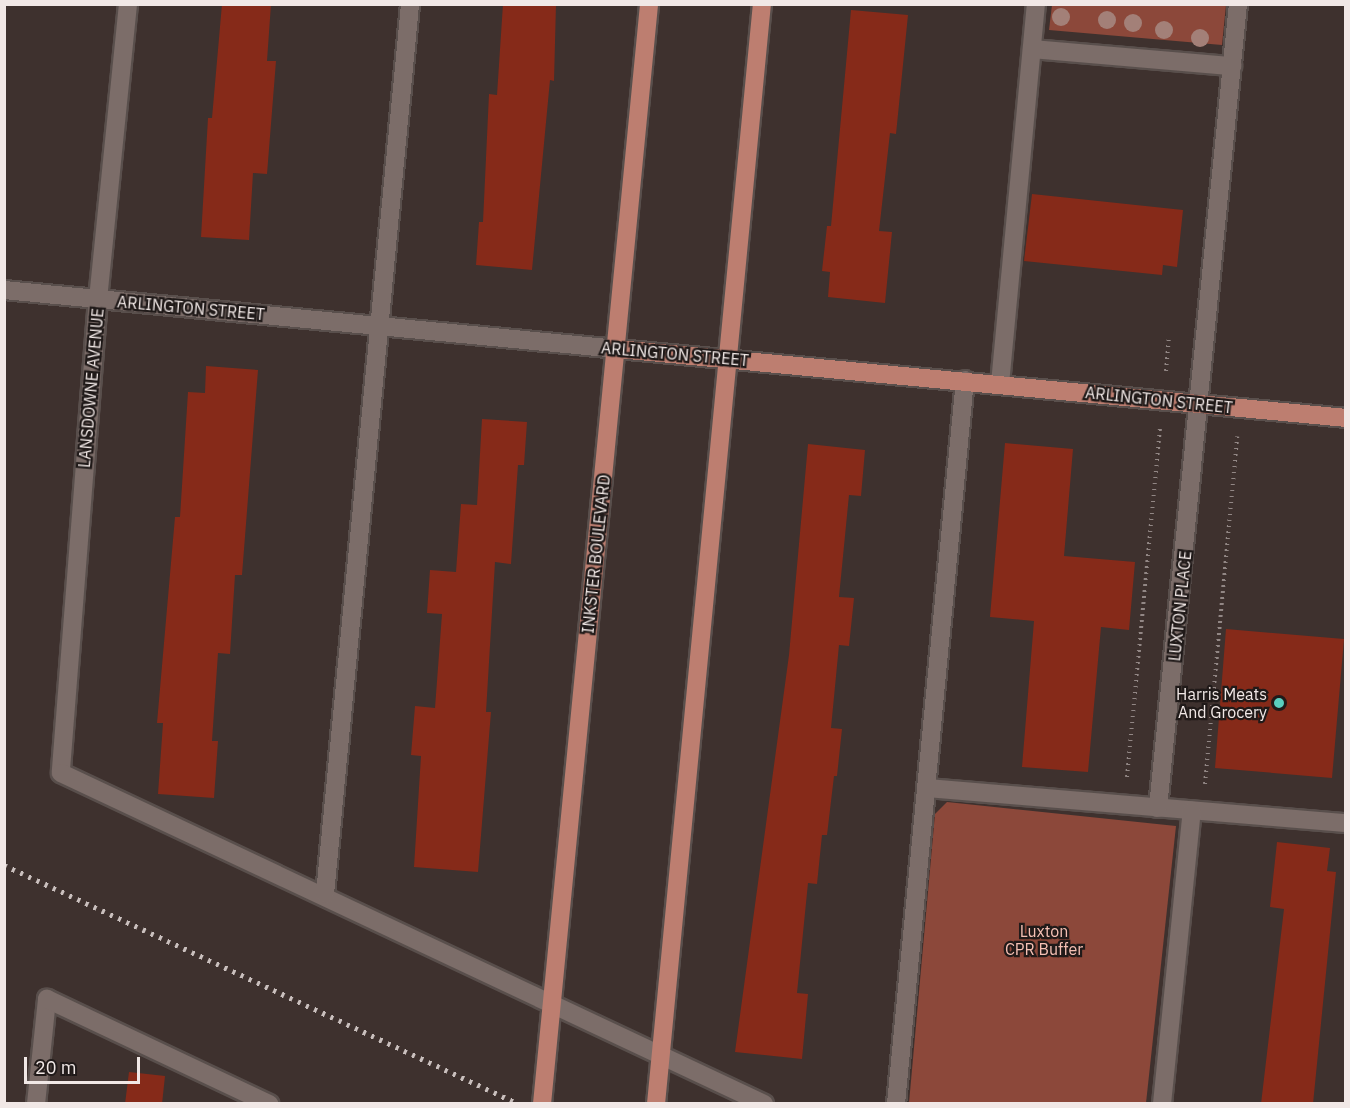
<!DOCTYPE html>
<html>
<head>
<meta charset="utf-8">
<style>
	body { margin:0 }
	#map { position:relative; width:1350px; height:1108px; overflow:hidden; background:#3e312e; font-family:"IBM Plex Sans",sans-serif }
	div>[style] { position:absolute }
	.green>* { inset:0; background:#8c483a }
	.building>* { inset:0; background:#862a19 }
	.path>* { height:4px; margin-top:-2px; transform-origin:0; background:repeating-linear-gradient(90deg,#928785 0 1.5px,transparent 0 6px) }
	.roads { filter:drop-shadow(2px 0 #594f4c) drop-shadow(-2px 0 #594f4c) drop-shadow(0 2px #594f4c) drop-shadow(0 -2px #594f4c) }
	.minor>* { height:18px; margin:-9px; padding:0 9px; transform-origin:9px; border-radius:9px; background:#7c6d69 }
	.major>* { height:18px; margin:-9px; padding:0 9px; transform-origin:9px; border-radius:9px; background:#bd7e70 }
	.rail>* { height:4.5px; margin-top:-2.25px; transform-origin:0; background:repeating-linear-gradient(90deg,#cac0be 0 3px,transparent 0 9px) }
	.trees>* { width:18px; height:18px; margin:-9px; border-radius:50%; background:#a38078 }
	.dots>* { width:16px; height:16px; translate:-50% -50%; box-sizing:border-box; border:3px solid #201a19; border-radius:50% }
	span { translate:-50% -50%; white-space:nowrap; text-align:center; line-height:1.15; -webkit-text-stroke:4.5px #201a19; paint-order:stroke }
	.street-label { font-size:16px; color:#f1e8e6 }
	.poi-label { font-size:16px; color:#f1e8e6 }
	.right { translate:-100% -50%; text-align:right }
	.park-label { font-size:16px; color:#f5c0b4 }
	.frame { position:absolute; inset:0; border:6px solid #f1e8e6; pointer-events:none }
	.scale { position:absolute; left:24px; top:1057px; width:116px; height:27px; box-sizing:border-box; border:3px solid #f1e8e6; border-top:0; padding-left:8px; font-size:18px; line-height:21px; white-space:nowrap; color:#f1e8e6; -webkit-text-stroke:4px #201a19; paint-order:stroke }
</style>
</head>
<body>
<div id="map">
	<div class="green">
		<div style="clip-path:polygon(1052px 5px,1226px 5px,1222px 45px,1049px 30px)"></div>
		<div style="clip-path:polygon(947px 802px,1176px 826px,1146px 1103px,909px 1103px,935px 814px)"></div>
	</div>
	<div class="building">
		<div style="clip-path:polygon(222px 4px,271px 4px,267px 61px,276px 61px,267px 174px,253px 173px,249px 240px,201px 237px,208px 118px,212px 118px)"></div>
		<div style="clip-path:polygon(503px 4px,556px 4px,554px 81px,550px 80px,532px 270px,476px 265px,479px 222px,483px 222px,489px 94px,497px 95px)"></div>
		<div style="clip-path:polygon(851px 10px,908px 15px,896px 134px,890px 133px,879px 231px,892px 232px,885px 303px,828px 297px,830px 272px,822px 271px,827px 226px,831px 226px)"></div>
		<div style="clip-path:polygon(1032px 194px,1183px 210px,1177px 267px,1163px 265px,1162px 275px,1024px 261px)"></div>
		<div style="clip-path:polygon(206px 366px,258px 370px,242px 575px,235px 575px,230px 654px,218px 653px,212px 741px,218px 741px,214px 798px,158px 794px,163px 723px,157px 723px,175px 517px,180px 517px,188px 392px,205px 393px)"></div>
		<div style="clip-path:polygon(482px 419px,527px 422px,524px 465px,518px 465px,511px 564px,495px 562px,486px 712px,491px 712px,478px 872px,414px 867px,421px 756px,411px 755px,415px 706px,435px 708px,442px 614px,427px 613px,430px 570px,456px 572px,461px 504px,477px 505px)"></div>
		<div style="clip-path:polygon(1005px 443px,1073px 449px,1064px 556px,1135px 562px,1129px 630px,1101px 627px,1088px 772px,1022px 767px,1034px 621px,990px 617px)"></div>
		<div style="clip-path:polygon(808px 444px,865px 450px,861px 496px,849px 495px,839px 597px,854px 598px,849px 646px,839px 645px,831px 728px,842px 729px,837px 776px,834px 776px,827px 835px,822px 835px,817px 884px,808px 883px,797px 993px,808px 994px,802px 1059px,735px 1052px,789px 655px)"></div>
		<div style="clip-path:polygon(1226px 629px,1344px 639px,1332px 778px,1215px 768px)"></div>
		<div style="clip-path:polygon(1277px 842px,1330px 848px,1327px 871px,1336px 872px,1313px 1104px,1261px 1104px,1284px 909px,1270px 907px)"></div>
		<div style="clip-path:polygon(129px 1072px,165px 1076px,162px 1104px,125px 1104px)"></div>
	</div>
	<div class="path">
		<div style="left:1166px;top:371px;width:33px;rotate:-85deg"></div>
		<div style="left:1127px;top:777px;width:350px;rotate:-84.6deg"></div>
		<div style="left:1205px;top:784px;width:349px;rotate:-84.7deg"></div>
	</div>
	<div class="roads">
		<div class="minor">
			<div style="left:128px;top:4px;width:297px;rotate:95.8deg"></div>
			<div style="left:98px;top:299px;width:475px;rotate:94.5deg"></div>
			<div style="left:61px;top:773px;width:777px;rotate:25.21deg"></div>
			<div style="left:1032px;top:49px;width:201px;rotate:4.9deg"></div>
			<div style="left:4px;top:290px;width:617px;rotate:5.49deg"></div>
			<div style="left:1000px;top:384px;width:382px;rotate:-84.6deg"></div>
			<div style="left:927px;top:788px;width:420px;rotate:4.8deg"></div>
			<div style="left:1158px;top:808px;width:808px;rotate:-84.32deg"></div>
			<div style="left:325px;top:894px;width:894px;rotate:-84.54deg"></div>
			<div style="left:36px;top:1104px;width:106px;rotate:-84deg"></div>
			<div style="left:47px;top:999px;width:246px;rotate:25.3deg"></div>
			<div style="left:896px;top:1104px;width:727px;rotate:-84.56deg"></div>
			<div style="left:1162px;top:1104px;width:295px;rotate:-84.2deg"></div>
		</div>
		<div class="major">
			<div style="left:618px;top:349px;width:731px;rotate:5.41deg"></div>
			<div style="left:542px;top:1104px;width:1105px;rotate:-84.44deg"></div>
			<div style="left:656px;top:1104px;width:1105px;rotate:-84.5deg"></div>
		</div>
	</div>
	<div class="rail">
		<div style="left:4px;top:865px;width:568px;rotate:24.89deg"></div>
	</div>
	<div class="trees">
		<div style="left:1061px;top:17px"></div>
		<div style="left:1107px;top:20px"></div>
		<div style="left:1133px;top:23px"></div>
		<div style="left:1164px;top:30px"></div>
		<div style="left:1200px;top:38px"></div>
	</div>
	<div class="dots">
		<div style="left:1279px;top:703px;background:#5acebe"></div>
	</div>
	<div class="street-label">
		<span style="left:191px;top:308px;rotate:5deg">ARLINGTON STREET</span>
		<span style="left:675px;top:354px;rotate:5deg">ARLINGTON STREET</span>
		<span style="left:91px;top:388px;rotate:-85deg">LANSDOWNE AVENUE</span>
		<span style="left:1159px;top:400px;rotate:6deg">ARLINGTON STREET</span>
		<span style="left:596px;top:554px;rotate:-84deg">INKSTER BOULEVARD</span>
		<span style="left:1180px;top:606px;rotate:-84deg">LUXTON PLACE</span>
	</div>
	<div class="poi-label">
		<span class="right" style="left:1267px;top:703px">Harris Meats<br>And Grocery</span>
	</div>
	<div class="park-label">
		<span style="left:1044px;top:940px">Luxton<br>CPR Buffer</span>
	</div>
	<div class="frame"></div>
	<div class="scale">20 m</div>
</div>
</body>
</html>
